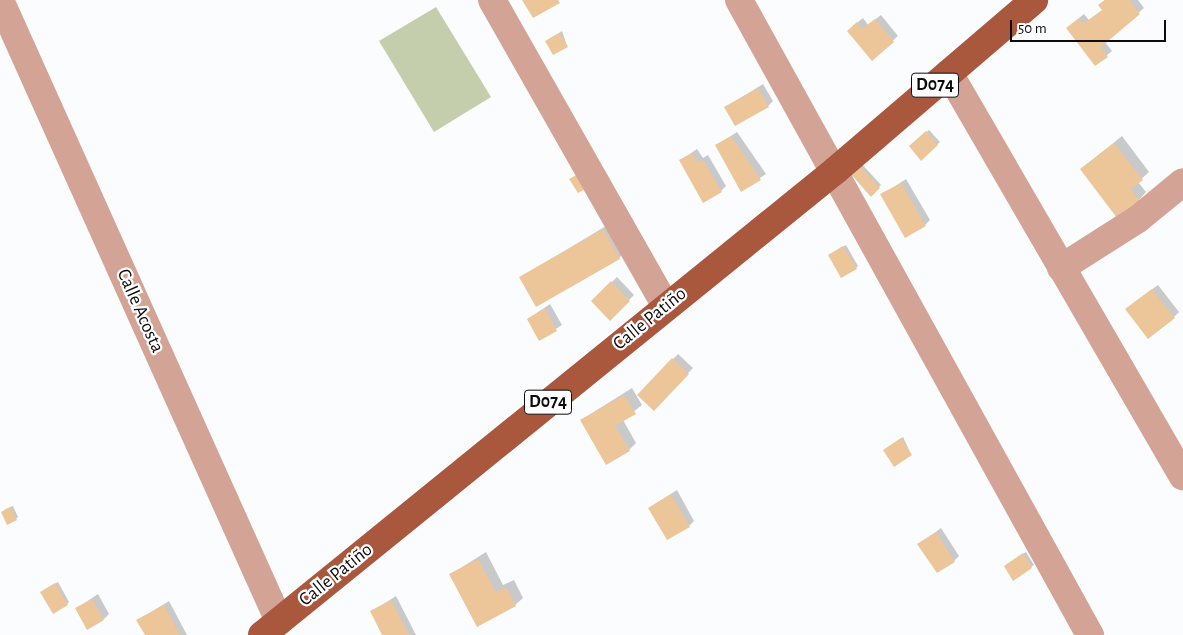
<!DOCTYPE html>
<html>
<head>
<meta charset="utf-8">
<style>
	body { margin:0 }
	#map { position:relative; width:1183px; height:635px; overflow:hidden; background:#fafcfd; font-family:"Alegreya Sans",sans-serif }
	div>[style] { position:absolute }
	.green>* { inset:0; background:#c5ceac }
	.shadow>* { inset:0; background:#0003 }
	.building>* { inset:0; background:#ecc699 }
	.minor>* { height:28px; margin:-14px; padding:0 14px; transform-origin:14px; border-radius:14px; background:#d3a495 }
	.major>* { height:28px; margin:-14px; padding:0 14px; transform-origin:14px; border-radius:14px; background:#a9583e }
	span { translate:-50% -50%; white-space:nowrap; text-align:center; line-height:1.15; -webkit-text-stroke:4.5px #fff; paint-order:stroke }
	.shield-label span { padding:1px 4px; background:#fff; border:1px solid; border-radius:4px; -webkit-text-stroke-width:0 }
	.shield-label { font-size:18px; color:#0c0c0d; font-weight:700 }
	.street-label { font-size:19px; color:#0c0c0d }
	.scale { position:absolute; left:1010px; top:20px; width:156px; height:22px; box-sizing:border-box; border:2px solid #0c0c0d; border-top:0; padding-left:6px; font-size:15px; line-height:18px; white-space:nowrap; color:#0c0c0d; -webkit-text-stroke:4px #fff; paint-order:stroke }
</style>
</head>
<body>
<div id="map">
	<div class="green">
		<div style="clip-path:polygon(436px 7px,491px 97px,434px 132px,379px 41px)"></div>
	</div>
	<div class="shadow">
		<div style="clip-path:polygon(1105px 0,1138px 0,1144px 8px,1105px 42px,1112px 51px,1096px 64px,1073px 23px,1084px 14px,1089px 20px,1103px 10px,1099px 5px)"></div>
		<div style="clip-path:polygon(881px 15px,898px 36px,872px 59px,853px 26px,863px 18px,868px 25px)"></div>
		<div style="clip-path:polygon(562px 31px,567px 46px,547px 41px,549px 39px)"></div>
		<div style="clip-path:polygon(763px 84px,773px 101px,768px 106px,726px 107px)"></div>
		<div style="clip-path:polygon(929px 130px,940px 142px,921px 159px,910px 146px)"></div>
		<div style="clip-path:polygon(737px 132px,766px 174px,742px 190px,716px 146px)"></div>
		<div style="clip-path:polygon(1122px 136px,1149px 172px,1138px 182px,1146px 192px,1139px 200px,1081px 169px)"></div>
		<div style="clip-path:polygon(697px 149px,703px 158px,708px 155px,726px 186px,721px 191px,681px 160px)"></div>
		<div style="clip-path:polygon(861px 163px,881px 185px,871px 195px,851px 172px)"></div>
		<div style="clip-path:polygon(906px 179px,930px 220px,925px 225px,882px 195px)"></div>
		<div style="clip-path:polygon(611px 223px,627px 250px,619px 258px,521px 277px)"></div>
		<div style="clip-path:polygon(846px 245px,858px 266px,856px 268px,829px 255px)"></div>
		<div style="clip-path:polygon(617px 277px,634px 295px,610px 319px,593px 301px)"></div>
		<div style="clip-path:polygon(1158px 285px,1179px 312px,1174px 317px,1132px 304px)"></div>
		<div style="clip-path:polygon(550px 304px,562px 325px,540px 339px,528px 319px)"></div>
		<div style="clip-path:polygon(678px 354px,693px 368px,654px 409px,639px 395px)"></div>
		<div style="clip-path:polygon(632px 388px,642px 405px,623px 420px,636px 443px,629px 450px,581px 420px)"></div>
		<div style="clip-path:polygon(903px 437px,911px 454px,887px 448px)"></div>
		<div style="clip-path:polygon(677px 490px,694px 521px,689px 526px,649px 508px)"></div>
		<div style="clip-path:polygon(13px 506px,18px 517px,16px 519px,4px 510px)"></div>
		<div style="clip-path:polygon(941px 528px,959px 556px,954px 561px,919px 544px)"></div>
		<div style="clip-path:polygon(486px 552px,503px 585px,514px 580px,523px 598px,515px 605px,451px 574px)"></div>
		<div style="clip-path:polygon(1026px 552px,1034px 565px,1013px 579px,1007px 564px)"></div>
		<div style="clip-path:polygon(58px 582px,69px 602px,67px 604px,44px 590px)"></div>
		<div style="clip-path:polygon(98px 594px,109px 614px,104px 619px,77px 608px)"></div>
		<div style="clip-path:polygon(396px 596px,416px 635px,384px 635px,371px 612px)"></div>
		<div style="clip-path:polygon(169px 601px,187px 635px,146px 635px,138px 620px)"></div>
	</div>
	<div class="building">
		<div style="clip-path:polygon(522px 0,558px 0,560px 3px,533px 18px)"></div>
		<div style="clip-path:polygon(1105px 0,1130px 0,1140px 14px,1101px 47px,1108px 57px,1095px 66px,1066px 28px,1079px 18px,1083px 24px,1102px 10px,1098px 5px)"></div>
		<div style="clip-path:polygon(875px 19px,894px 42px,872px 61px,847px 31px,857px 22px,862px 29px)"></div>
		<div style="clip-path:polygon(560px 33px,568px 47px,553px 55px,545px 41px)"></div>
		<div style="clip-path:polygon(758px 88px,769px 107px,735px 126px,724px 107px)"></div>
		<div style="clip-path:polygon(926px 131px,938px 145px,921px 161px,909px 146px)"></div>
		<div style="clip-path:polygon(731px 136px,761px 180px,741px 192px,715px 145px)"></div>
		<div style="clip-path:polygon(1114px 143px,1143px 180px,1131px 189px,1140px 201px,1117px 218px,1080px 169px)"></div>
		<div style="clip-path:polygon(692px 153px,697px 162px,703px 160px,722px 192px,703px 203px,679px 160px)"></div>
		<div style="clip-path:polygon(858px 164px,880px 188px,871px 197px,849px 172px)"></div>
		<div style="clip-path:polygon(582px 172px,590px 186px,578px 193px,569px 179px)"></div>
		<div style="clip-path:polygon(901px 183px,926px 226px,905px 238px,880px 194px)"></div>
		<div style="clip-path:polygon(603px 229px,620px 259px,536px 307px,519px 277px)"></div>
		<div style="clip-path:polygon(843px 246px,857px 269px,841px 278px,828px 255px)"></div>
		<div style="clip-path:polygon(611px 281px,630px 301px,610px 321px,591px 301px)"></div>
		<div style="clip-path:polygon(1152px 289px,1175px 318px,1148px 339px,1125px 309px)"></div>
		<div style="clip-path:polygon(545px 308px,557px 331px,539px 341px,527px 319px)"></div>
		<div style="clip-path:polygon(672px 358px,689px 374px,654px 411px,637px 395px)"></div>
		<div style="clip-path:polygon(624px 395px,636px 414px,615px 426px,630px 451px,606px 465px,580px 420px)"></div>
		<div style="clip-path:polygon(901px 438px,912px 455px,894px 467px,883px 450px)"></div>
		<div style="clip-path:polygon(671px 494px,690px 527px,667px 540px,648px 508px)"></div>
		<div style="clip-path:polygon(10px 507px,17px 520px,7px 525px,1px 512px)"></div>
		<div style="clip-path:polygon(936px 532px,955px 562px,937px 573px,917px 544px)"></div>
		<div style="clip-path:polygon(1023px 553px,1032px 568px,1013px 581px,1004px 566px)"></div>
		<div style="clip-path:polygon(478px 559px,496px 592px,506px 587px,516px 606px,477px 627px,449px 574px)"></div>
		<div style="clip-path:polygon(55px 583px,68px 605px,53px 614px,40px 592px)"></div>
		<div style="clip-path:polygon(92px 599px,104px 620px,87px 630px,75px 608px)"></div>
		<div style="clip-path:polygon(391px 600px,409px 635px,382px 635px,370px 611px)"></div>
		<div style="clip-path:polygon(164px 605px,180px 635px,145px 635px,136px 620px)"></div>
	</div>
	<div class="minor">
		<div style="left:0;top:0;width:681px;rotate:65.81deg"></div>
		<div style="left:492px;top:0;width:352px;rotate:60.4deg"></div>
		<div style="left:739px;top:0;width:726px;rotate:61.07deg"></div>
		<div style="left:949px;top:73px;width:466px;rotate:59.9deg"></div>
		<div style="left:1061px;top:268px;width:91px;rotate:-32.5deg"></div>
		<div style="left:1138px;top:219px;width:58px;rotate:-39.4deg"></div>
	</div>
	<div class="major">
		<div style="left:262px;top:635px;width:739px;rotate:-39.01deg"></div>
		<div style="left:836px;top:170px;width:261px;rotate:-40.6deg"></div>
	</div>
	<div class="shield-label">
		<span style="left:935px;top:85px">D074</span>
		<span style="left:548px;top:402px">D074</span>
	</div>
	<div class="street-label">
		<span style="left:140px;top:311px;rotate:66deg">Calle Acosta</span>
		<span style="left:650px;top:319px;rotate:-39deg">Calle Patiño</span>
		<span style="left:336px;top:575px;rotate:-39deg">Calle Patiño</span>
	</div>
	<div class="scale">50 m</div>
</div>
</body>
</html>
